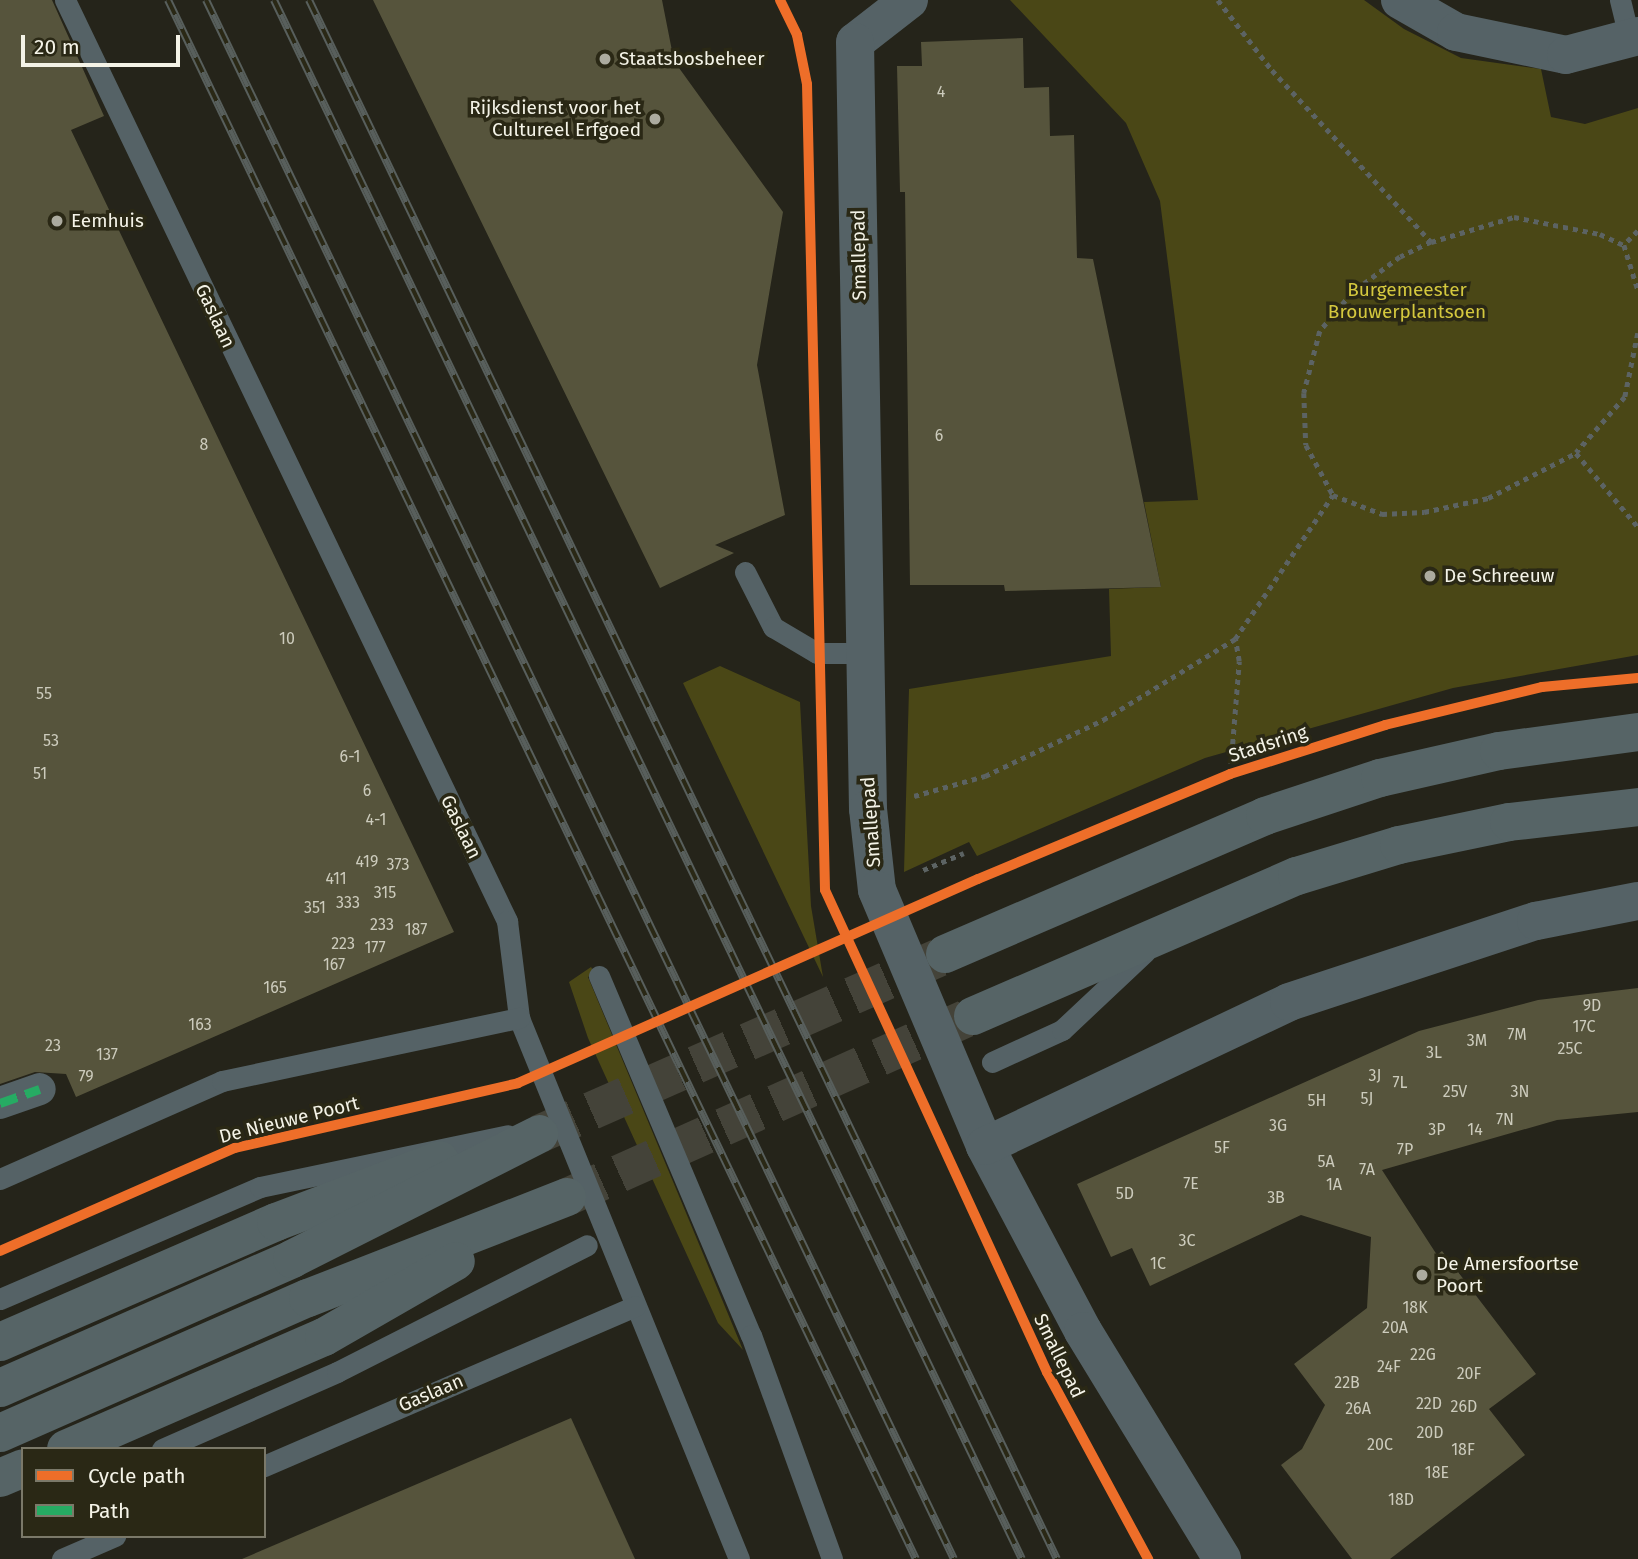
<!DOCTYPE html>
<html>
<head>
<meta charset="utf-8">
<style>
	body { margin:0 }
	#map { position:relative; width:1638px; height:1559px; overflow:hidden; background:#25241a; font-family:"Fira Sans",sans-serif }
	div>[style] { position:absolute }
	.green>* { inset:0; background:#4a4716 }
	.building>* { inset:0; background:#56543c }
	.secondary-tunnel>* { height:38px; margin-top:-19px; transform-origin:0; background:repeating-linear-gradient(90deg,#444339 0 38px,transparent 0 57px) }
	.path>* { height:4.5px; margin-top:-2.25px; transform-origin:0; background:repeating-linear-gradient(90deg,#5c6363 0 5px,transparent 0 10px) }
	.service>* { height:21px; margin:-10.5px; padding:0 10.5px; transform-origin:10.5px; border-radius:10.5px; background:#556266 }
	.pedestrian>* { height:32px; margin:-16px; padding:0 16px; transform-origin:16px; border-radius:16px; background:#556266 }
	.minor>* { height:38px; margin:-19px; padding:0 19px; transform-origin:19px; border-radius:19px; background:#556266 }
	.secondary>* { height:38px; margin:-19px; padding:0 19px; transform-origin:19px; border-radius:19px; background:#566466 }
	.rail>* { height:8px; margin-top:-4px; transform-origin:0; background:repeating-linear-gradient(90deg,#2a2815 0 16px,#585f5c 0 32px); box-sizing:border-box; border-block:2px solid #585f5c }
	.quiet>* { height:9px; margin-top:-4.5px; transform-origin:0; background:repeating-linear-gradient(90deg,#26ab63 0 18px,transparent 0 27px) }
	.cycleway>* { height:10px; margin:-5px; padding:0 5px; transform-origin:5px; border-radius:5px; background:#ee6e29 }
	.dots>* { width:19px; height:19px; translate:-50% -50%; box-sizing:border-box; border:4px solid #2a2815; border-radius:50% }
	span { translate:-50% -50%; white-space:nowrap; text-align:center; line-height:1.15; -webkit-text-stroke:7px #2a2815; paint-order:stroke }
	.number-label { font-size:16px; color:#cccbbc }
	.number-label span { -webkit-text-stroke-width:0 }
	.poi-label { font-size:19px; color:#f4f3e7 }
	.left { translate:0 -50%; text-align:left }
	.right { translate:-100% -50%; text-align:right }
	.street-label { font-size:19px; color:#f4f3e7 }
	.park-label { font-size:19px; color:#d4c83e }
	.legend { position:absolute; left:21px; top:1447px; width:245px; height:91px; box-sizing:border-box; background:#2a2815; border:2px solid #7b7969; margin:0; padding:9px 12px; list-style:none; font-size:21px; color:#f4f3e7 }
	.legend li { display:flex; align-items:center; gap:14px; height:35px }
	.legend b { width:35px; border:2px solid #7b7969 }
	.scale { position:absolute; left:21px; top:35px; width:159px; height:32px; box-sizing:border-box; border:4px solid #f4f3e7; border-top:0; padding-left:9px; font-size:21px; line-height:24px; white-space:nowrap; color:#f4f3e7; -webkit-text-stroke:5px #2a2815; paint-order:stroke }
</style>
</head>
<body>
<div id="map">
	<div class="green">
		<div style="clip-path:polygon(1010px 0,1364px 0,1404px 29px,1461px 58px,1541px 69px,1551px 117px,1585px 124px,1638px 108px,1638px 655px,1453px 688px,1205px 758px,977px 856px,969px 842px,904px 872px,909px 689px,1111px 656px,1109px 589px,1161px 587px,1144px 502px,1198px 500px,1160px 201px,1126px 123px)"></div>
		<div style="clip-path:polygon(720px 666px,800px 702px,811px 906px,823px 977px,683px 683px)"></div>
		<div style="clip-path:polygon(591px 967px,595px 973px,588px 977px,743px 1350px,718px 1323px,588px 1038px,569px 982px)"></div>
	</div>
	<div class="building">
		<div style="clip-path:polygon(0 0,52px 0,104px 116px,71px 130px,454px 932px,76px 1097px,66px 1074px,35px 1072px,0 1084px)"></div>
		<div style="clip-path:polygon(373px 0,662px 0,674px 61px,783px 212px,757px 365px,785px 515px,715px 545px,734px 553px,660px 588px)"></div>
		<div style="clip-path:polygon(1023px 38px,1024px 88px,1049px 87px,1050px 136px,1074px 135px,1077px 258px,1093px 259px,1161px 587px,1005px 591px,1004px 585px,910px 585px,905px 192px,900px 192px,897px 66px,922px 66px,921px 42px)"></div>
		<div style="clip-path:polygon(1638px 988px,1638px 1112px,1557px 1120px,1382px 1170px,1437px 1255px,1442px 1251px,1536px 1374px,1489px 1409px,1525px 1455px,1390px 1559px,1352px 1559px,1281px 1465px,1302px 1449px,1325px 1405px,1294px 1364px,1367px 1308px,1371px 1237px,1301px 1215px,1150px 1286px,1132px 1248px,1111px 1257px,1077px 1184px,1419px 1031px,1538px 1000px)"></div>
		<div style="clip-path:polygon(571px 1418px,635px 1559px,242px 1559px)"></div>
	</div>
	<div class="secondary-tunnel">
		<div style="left:539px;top:1134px;width:438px;rotate:-23.8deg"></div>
		<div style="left:567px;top:1197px;width:439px;rotate:-24.1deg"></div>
	</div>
	<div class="path">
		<div style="left:1218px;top:0;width:88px;rotate:52.4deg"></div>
		<div style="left:1272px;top:70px;width:234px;rotate:47.2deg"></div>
		<div style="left:1431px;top:242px;width:87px;rotate:-16.8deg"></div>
		<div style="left:1514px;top:217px;width:88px;rotate:11.2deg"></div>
		<div style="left:1600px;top:234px;width:26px;rotate:25deg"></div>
		<div style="left:1638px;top:231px;width:20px;rotate:135deg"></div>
		<div style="left:1624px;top:245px;width:47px;rotate:72.7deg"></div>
		<div style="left:1431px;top:242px;width:34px;rotate:154deg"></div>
		<div style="left:1400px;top:257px;width:60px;rotate:143.1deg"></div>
		<div style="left:1352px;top:293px;width:50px;rotate:130.1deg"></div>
		<div style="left:1320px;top:331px;width:64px;rotate:104.5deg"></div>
		<div style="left:1304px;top:393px;width:52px;rotate:87.8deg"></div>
		<div style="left:1306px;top:445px;width:57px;rotate:61.6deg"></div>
		<div style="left:1333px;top:495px;width:53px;rotate:21.2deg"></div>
		<div style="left:1382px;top:514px;width:42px;rotate:-2.7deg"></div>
		<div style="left:1424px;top:512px;width:66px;rotate:-12.3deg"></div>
		<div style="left:1488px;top:498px;width:99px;rotate:-27.1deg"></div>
		<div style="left:1638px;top:333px;width:65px;rotate:101.5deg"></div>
		<div style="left:1625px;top:397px;width:74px;rotate:131.2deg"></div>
		<div style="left:1576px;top:453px;width:97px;rotate:50deg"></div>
		<div style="left:1230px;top:774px;width:113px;rotate:-85.4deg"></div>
		<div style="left:1239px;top:661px;width:22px;rotate:-100deg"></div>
		<div style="left:1235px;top:639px;width:174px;rotate:-55.8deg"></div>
		<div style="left:914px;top:796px;width:74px;rotate:-15.7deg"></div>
		<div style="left:985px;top:776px;width:131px;rotate:-25.4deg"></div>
		<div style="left:1103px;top:720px;width:155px;rotate:-31.5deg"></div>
		<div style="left:923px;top:870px;width:44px;rotate:-22.5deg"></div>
	</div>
	<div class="service">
		<div style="left:65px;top:0;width:1022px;rotate:64.36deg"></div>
		<div style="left:507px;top:921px;width:98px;rotate:82.9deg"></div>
		<div style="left:519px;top:1018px;width:584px;rotate:67.87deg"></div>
		<div style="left:1620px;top:0;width:42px;rotate:76.3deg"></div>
		<div style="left:745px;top:572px;width:62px;rotate:63deg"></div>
		<div style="left:773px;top:627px;width:51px;rotate:30.6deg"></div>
		<div style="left:817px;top:653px;width:50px"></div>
		<div style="left:599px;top:976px;width:390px;rotate:67.1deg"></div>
		<div style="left:751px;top:1335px;width:238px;rotate:70.1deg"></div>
		<div style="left:992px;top:1062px;width:77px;rotate:-24.6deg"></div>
		<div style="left:1062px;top:1030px;width:114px;rotate:-43.2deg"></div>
		<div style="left:0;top:1179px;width:243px;rotate:-23.8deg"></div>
		<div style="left:222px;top:1081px;width:304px;rotate:-12deg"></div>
		<div style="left:0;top:1299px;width:283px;rotate:-23.3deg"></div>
		<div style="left:260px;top:1187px;width:253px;rotate:-11.8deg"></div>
		<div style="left:162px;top:1449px;width:191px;rotate:-23.7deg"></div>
		<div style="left:337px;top:1372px;width:280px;rotate:-26.9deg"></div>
		<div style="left:264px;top:1466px;width:404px;rotate:-23.3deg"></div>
		<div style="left:62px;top:1559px;width:58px;rotate:-23.5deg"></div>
	</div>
	<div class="pedestrian">
		<div style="left:0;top:1103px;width:42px;rotate:-19.3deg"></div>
	</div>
	<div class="minor">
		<div style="left:909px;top:0;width:68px;rotate:142.1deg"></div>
		<div style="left:855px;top:42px;width:767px;rotate:89.03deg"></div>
		<div style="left:868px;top:809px;width:81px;rotate:83.7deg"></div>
		<div style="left:877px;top:890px;width:278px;rotate:67.1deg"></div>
		<div style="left:985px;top:1146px;width:209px;rotate:62.1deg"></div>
		<div style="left:1083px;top:1331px;width:267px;rotate:58.6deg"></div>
		<div style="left:1400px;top:0;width:64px;rotate:29.7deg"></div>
		<div style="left:1456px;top:32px;width:112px;rotate:11.8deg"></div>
		<div style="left:1566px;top:55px;width:74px;rotate:-14.8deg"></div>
		<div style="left:985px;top:1146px;width:336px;rotate:-25.3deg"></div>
		<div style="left:1289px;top:1002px;width:260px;rotate:-18.2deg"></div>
		<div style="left:1536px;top:921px;width:104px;rotate:-11.1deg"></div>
	</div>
	<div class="secondary">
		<div style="left:945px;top:954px;width:348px;rotate:-23.3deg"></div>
		<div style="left:1265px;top:816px;width:121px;rotate:-18.3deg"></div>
		<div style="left:1380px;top:778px;width:122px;rotate:-12.8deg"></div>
		<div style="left:1499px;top:751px;width:140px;rotate:-7.8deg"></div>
		<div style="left:973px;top:1016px;width:353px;rotate:-23.4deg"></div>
		<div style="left:1297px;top:876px;width:107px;rotate:-16.9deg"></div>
		<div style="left:1399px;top:845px;width:112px;rotate:-11.8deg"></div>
		<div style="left:1509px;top:822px;width:130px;rotate:-6.6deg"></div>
		<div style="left:0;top:1342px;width:301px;rotate:-23.5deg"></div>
		<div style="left:276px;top:1222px;width:175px;rotate:-20.7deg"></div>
		<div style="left:0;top:1388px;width:319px;rotate:-23.8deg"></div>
		<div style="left:292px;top:1259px;width:277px;rotate:-26.8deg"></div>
		<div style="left:0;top:1433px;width:336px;rotate:-23.7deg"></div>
		<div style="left:308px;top:1298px;width:278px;rotate:-21.3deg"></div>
		<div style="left:66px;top:1449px;width:281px;rotate:-23.5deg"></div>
		<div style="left:324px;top:1337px;width:152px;rotate:-29.9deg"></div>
		<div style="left:0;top:1478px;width:25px;rotate:-23deg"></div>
	</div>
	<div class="rail">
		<div style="left:168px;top:0;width:1729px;rotate:64.37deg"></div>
		<div style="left:206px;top:0;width:1729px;rotate:64.37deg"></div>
		<div style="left:274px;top:0;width:1729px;rotate:64.37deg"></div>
		<div style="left:309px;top:0;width:1729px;rotate:64.37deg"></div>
	</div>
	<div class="quiet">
		<div style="left:0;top:1103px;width:42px;rotate:-19.3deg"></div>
	</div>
	<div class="cycleway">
		<div style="left:780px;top:0;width:39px;rotate:64deg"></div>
		<div style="left:797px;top:35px;width:50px;rotate:78.5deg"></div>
		<div style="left:807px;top:84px;width:806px;rotate:88.72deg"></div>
		<div style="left:825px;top:890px;width:531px;rotate:65.27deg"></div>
		<div style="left:1047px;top:1372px;width:213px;rotate:61.6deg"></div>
		<div style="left:0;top:1251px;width:257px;rotate:-23.7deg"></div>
		<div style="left:235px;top:1148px;width:290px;rotate:-12.9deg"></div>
		<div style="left:518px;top:1083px;width:503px;rotate:-23.92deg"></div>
		<div style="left:978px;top:879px;width:273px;rotate:-22.6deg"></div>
		<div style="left:1230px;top:774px;width:163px;rotate:-17.5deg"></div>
		<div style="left:1385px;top:725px;width:162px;rotate:-13.6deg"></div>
		<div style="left:1542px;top:687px;width:96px;rotate:-5.4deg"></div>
	</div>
	<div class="dots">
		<div style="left:605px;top:59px;background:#acab9f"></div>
		<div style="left:655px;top:119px;background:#acab9f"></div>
		<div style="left:57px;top:221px;background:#acab9f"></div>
		<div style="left:1430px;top:576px;background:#acab9f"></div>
		<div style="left:1422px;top:1275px;background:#acab9f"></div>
	</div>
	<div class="number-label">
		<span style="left:941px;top:92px">4</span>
		<span style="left:939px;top:436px">6</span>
		<span style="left:204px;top:445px">8</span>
		<span style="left:287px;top:639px">10</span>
		<span style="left:44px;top:694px">55</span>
		<span style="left:51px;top:741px">53</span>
		<span style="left:350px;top:757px">6-1</span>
		<span style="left:40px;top:774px">51</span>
		<span style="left:367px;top:791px">6</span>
		<span style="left:376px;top:820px">4-1</span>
		<span style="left:367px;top:862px">419</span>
		<span style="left:398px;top:865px">373</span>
		<span style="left:336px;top:879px">411</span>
		<span style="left:385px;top:893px">315</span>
		<span style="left:348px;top:903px">333</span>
		<span style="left:315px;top:908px">351</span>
		<span style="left:382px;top:925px">233</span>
		<span style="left:416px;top:930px">187</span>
		<span style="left:343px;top:944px">223</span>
		<span style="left:375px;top:948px">177</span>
		<span style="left:334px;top:965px">167</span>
		<span style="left:275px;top:988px">165</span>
		<span style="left:1592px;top:1006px">9D</span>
		<span style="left:200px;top:1025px">163</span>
		<span style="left:1584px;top:1027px">17C</span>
		<span style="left:1517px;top:1035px">7M</span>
		<span style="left:1477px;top:1041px">3M</span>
		<span style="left:53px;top:1046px">23</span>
		<span style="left:1570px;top:1049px">25C</span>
		<span style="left:1434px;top:1053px">3L</span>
		<span style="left:107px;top:1055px">137</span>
		<span style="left:1375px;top:1076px">3J</span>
		<span style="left:86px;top:1077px">79</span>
		<span style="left:1400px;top:1083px">7L</span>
		<span style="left:1455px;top:1092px">25V</span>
		<span style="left:1520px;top:1092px">3N</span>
		<span style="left:1367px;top:1099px">5J</span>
		<span style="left:1317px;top:1101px">5H</span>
		<span style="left:1505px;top:1120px">7N</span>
		<span style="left:1278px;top:1126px">3G</span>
		<span style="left:1437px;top:1130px">3P</span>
		<span style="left:1475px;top:1130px">14</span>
		<span style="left:1222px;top:1148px">5F</span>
		<span style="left:1405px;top:1150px">7P</span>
		<span style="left:1326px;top:1162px">5A</span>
		<span style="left:1367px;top:1170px">7A</span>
		<span style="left:1191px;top:1184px">7E</span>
		<span style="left:1334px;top:1185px">1A</span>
		<span style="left:1125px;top:1194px">5D</span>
		<span style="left:1276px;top:1198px">3B</span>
		<span style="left:1187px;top:1241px">3C</span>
		<span style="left:1158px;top:1264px">1C</span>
		<span style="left:1415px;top:1308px">18K</span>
		<span style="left:1395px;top:1328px">20A</span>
		<span style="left:1423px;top:1355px">22G</span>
		<span style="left:1389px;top:1367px">24F</span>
		<span style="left:1469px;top:1374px">20F</span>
		<span style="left:1347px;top:1383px">22B</span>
		<span style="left:1429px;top:1404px">22D</span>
		<span style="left:1464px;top:1407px">26D</span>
		<span style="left:1358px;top:1409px">26A</span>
		<span style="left:1430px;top:1433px">20D</span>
		<span style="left:1380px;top:1445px">20C</span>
		<span style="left:1463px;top:1450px">18F</span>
		<span style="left:1437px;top:1473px">18E</span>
		<span style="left:1401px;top:1500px">18D</span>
	</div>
	<div class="poi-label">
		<span class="left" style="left:619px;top:59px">Staatsbosbeheer</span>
		<span class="right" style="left:641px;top:119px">Rijksdienst voor het<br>Cultureel Erfgoed</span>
		<span class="left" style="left:71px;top:221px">Eemhuis</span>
		<span class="left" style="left:1444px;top:576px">De Schreeuw</span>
		<span class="left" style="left:1436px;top:1275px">De Amersfoortse<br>Poort</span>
	</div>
	<div class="street-label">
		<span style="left:859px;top:255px;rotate:-91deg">Smallepad</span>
		<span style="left:215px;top:316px;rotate:65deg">Gaslaan</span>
		<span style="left:1268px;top:744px;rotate:-18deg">Stadsring</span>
		<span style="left:871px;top:822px;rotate:-94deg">Smallepad</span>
		<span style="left:461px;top:827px;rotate:64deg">Gaslaan</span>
		<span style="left:289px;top:1120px;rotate:-14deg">De Nieuwe Poort</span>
		<span style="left:1059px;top:1356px;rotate:64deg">Smallepad</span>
		<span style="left:431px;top:1393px;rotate:-23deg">Gaslaan</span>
	</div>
	<div class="park-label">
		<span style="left:1407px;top:301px">Burgemeester<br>Brouwerplantsoen</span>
	</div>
	<ul class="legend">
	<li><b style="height:9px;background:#ee6e29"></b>Cycle path</li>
	<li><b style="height:9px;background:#26ab63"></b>Path</li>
	</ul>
	<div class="scale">20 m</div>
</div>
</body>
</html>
